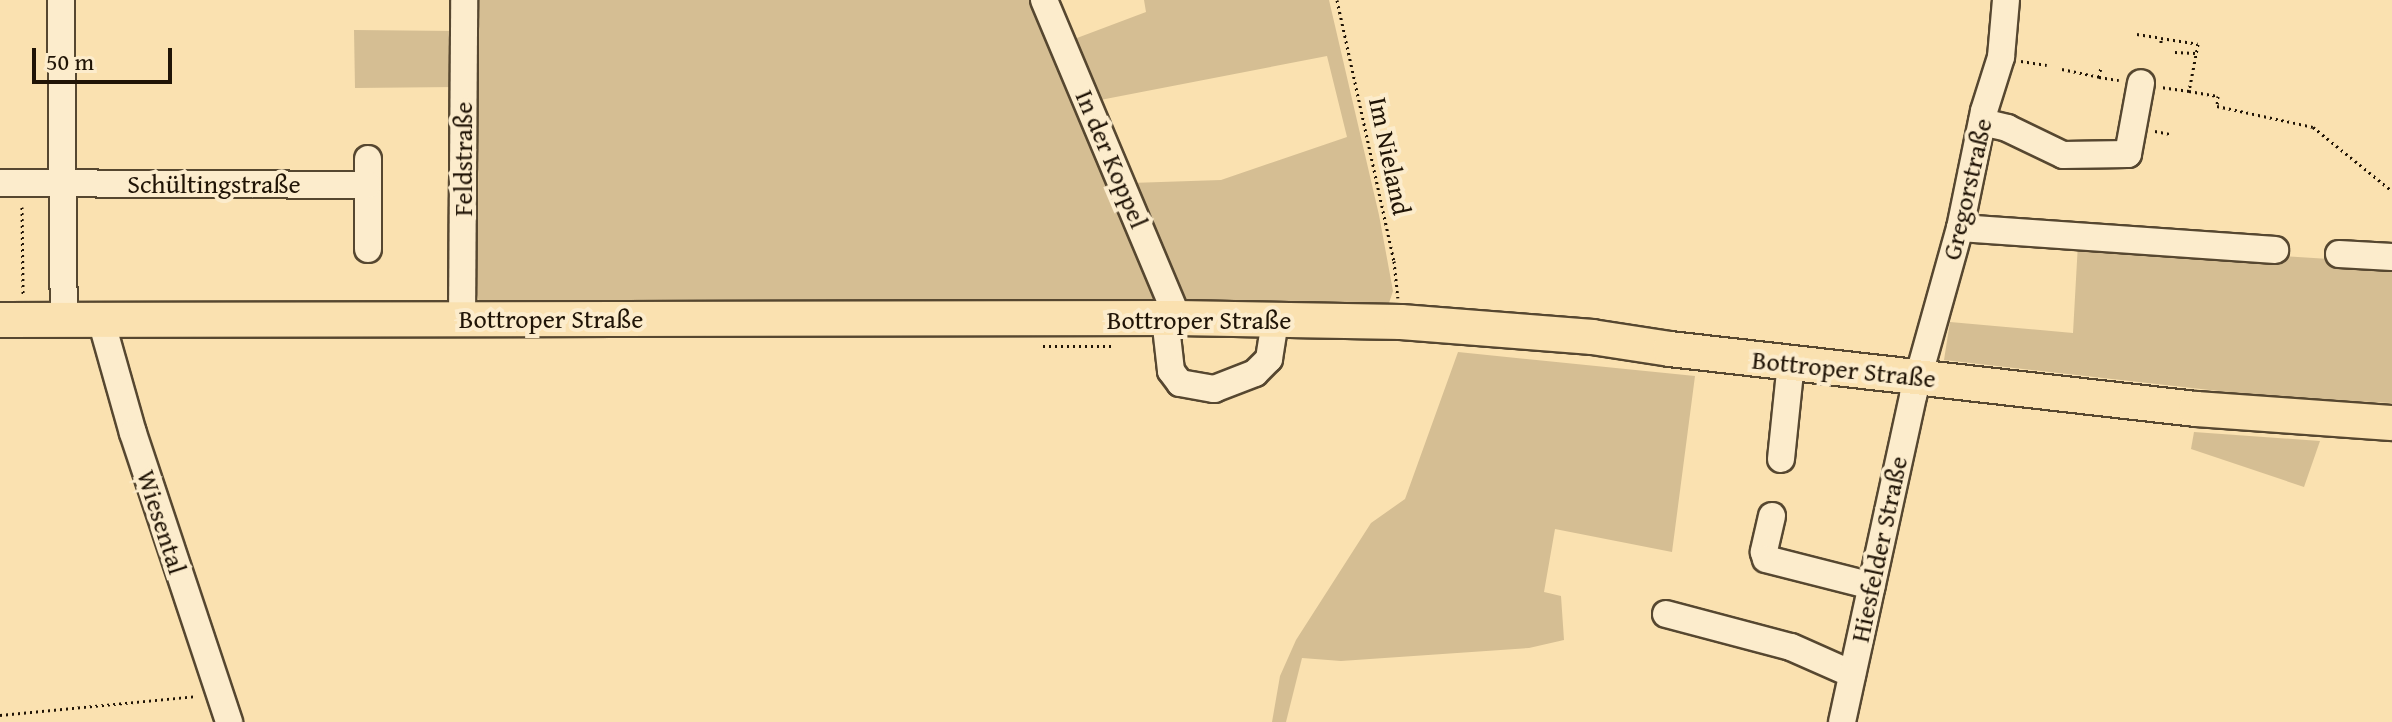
<!DOCTYPE html>
<html>
<head>
<meta charset="utf-8">
<style>
	body { margin:0 }
	#map { position:relative; width:2392px; height:722px; overflow:hidden; background:#fae1b0; font-family:"Gentium Book Plus",serif }
	div>[style] { position:absolute }
	.green>* { inset:0; background:#d5be93 }
	.path>* { height:3px; margin-top:-1.5px; transform-origin:0; background:repeating-linear-gradient(90deg,#201406 0 2px,transparent 0 6px) }
	.roads { filter:drop-shadow(2px 0 #564730) drop-shadow(-2px 0 #564730) drop-shadow(0 2px #564730) drop-shadow(0 -2px #564730) }
	.minor>* { height:26px; margin:-13px; padding:0 13px; transform-origin:13px; border-radius:13px; background:#fceccc }
	.major>* { height:34px; margin:-17px; padding:0 17px; transform-origin:17px; border-radius:17px; background:#fae1b0 }
	span { translate:-50% -50%; white-space:nowrap; text-align:center; line-height:1.15; -webkit-text-stroke:8px #fceccc; paint-order:stroke }
	.street-label { font-size:26px; color:#201406 }
	.scale { position:absolute; left:32px; top:48px; width:140px; height:36px; box-sizing:border-box; border:4px solid #201406; border-top:0; padding-left:10px; font-size:24px; line-height:28px; white-space:nowrap; color:#201406; -webkit-text-stroke:6px #fceccc; paint-order:stroke }
</style>
</head>
<body>
<div id="map">
	<div class="green">
		<div style="clip-path:polygon(471px 0,1034px 0,1158px 299px,1156px 305px,485px 306px,479px 301px,473px 284px)"></div>
		<div style="clip-path:polygon(1144px 0,1329px 0,1379px 215px,1393px 291px,1389px 303px,1182px 301px,1131px 183px,1221px 180px,1347px 137px,1327px 56px,1095px 101px,1069px 41px,1146px 12px)"></div>
		<div style="clip-path:polygon(354px 30px,456px 31px,455px 87px,355px 88px)"></div>
		<div style="clip-path:polygon(2078px 243px,2392px 263px,2392px 403px,2272px 397px,1944px 360px,1950px 322px,2073px 333px)"></div>
		<div style="clip-path:polygon(1458px 352px,1695px 376px,1672px 552px,1555px 529px,1544px 592px,1561px 596px,1564px 640px,1529px 648px,1341px 661px,1302px 658px,1286px 722px,1272px 722px,1280px 676px,1296px 640px,1371px 523px,1405px 499px)"></div>
		<div style="clip-path:polygon(2194px 432px,2320px 441px,2304px 487px,2191px 449px)"></div>
	</div>
	<div class="path">
		<div style="left:1337px;top:0;width:267px;rotate:77.7deg"></div>
		<div style="left:1394px;top:261px;width:37px;rotate:84deg"></div>
		<div style="left:2137px;top:34px;width:24px;rotate:9deg"></div>
		<div style="left:2161px;top:43px;width:5px;rotate:-90deg"></div>
		<div style="left:2161px;top:38px;width:37px;rotate:9deg"></div>
		<div style="left:2198px;top:44px;width:48px;rotate:100.8deg"></div>
		<div style="left:2189px;top:91px;width:27px;rotate:-172deg"></div>
		<div style="left:2175px;top:52px;width:20px;rotate:3deg"></div>
		<div style="left:2021px;top:61px;width:26px;rotate:9deg"></div>
		<div style="left:2062px;top:69px;width:38px;rotate:12deg"></div>
		<div style="left:2099px;top:77px;width:10px;rotate:-79deg"></div>
		<div style="left:2099px;top:77px;width:20px;rotate:9deg"></div>
		<div style="left:2189px;top:91px;width:29px;rotate:10deg"></div>
		<div style="left:2218px;top:96px;width:10px;rotate:96deg"></div>
		<div style="left:2217px;top:106px;width:98px;rotate:12.3deg"></div>
		<div style="left:2313px;top:127px;width:102px;rotate:39deg"></div>
		<div style="left:2155px;top:131px;width:15px;rotate:11deg"></div>
		<div style="left:22px;top:207px;width:88px;rotate:89.3deg"></div>
		<div style="left:1043px;top:346px;width:68px"></div>
		<div style="left:0;top:715px;width:197px;rotate:-5.5deg"></div>
	</div>
	<div class="roads">
		<div class="minor">
			<div style="left:61px;top:0;width:319px;rotate:89.5deg"></div>
			<div style="left:1044px;top:0;width:345px;rotate:67.2deg"></div>
			<div style="left:1982px;top:122px;width:26px;rotate:13deg"></div>
			<div style="left:2007px;top:128px;width:62px;rotate:25.7deg"></div>
			<div style="left:2063px;top:155px;width:65px;rotate:-0.9deg"></div>
			<div style="left:2128px;top:154px;width:72px;rotate:-79.6deg"></div>
			<div style="left:368px;top:159px;width:90px;rotate:90deg"></div>
			<div style="left:0;top:183px;width:368px;rotate:0.3deg"></div>
			<div style="left:1960px;top:228px;width:316px;rotate:4deg"></div>
			<div style="left:2339px;top:254px;width:53px;rotate:3.2deg"></div>
			<div style="left:1165px;top:318px;width:53px;rotate:83.5deg"></div>
			<div style="left:1171px;top:371px;width:15px;rotate:53deg"></div>
			<div style="left:1180px;top:383px;width:35px;rotate:10deg"></div>
			<div style="left:1214px;top:389px;width:44px;rotate:-21.3deg"></div>
			<div style="left:1255px;top:373px;width:20px;rotate:-45deg"></div>
			<div style="left:1269px;top:359px;width:39px;rotate:-81deg"></div>
			<div style="left:462px;top:319px;width:319px;rotate:-89.6deg"></div>
			<div style="left:101px;top:320px;width:117px;rotate:74.2deg"></div>
			<div style="left:133px;top:433px;width:305px;rotate:71.6deg"></div>
			<div style="left:1781px;top:459px;width:98px;rotate:-84.1deg"></div>
			<div style="left:1772px;top:516px;width:37px;rotate:103deg"></div>
			<div style="left:1764px;top:552px;width:7px;rotate:74deg"></div>
			<div style="left:1766px;top:559px;width:109px;rotate:14.3deg"></div>
			<div style="left:1666px;top:614px;width:129px;rotate:14.8deg"></div>
			<div style="left:1791px;top:647px;width:67px;rotate:23.9deg"></div>
			<div style="left:1842px;top:722px;width:334px;rotate:-77.7deg"></div>
			<div style="left:1913px;top:396px;width:174px;rotate:-74.4deg"></div>
			<div style="left:1960px;top:228px;width:119px;rotate:-78.4deg"></div>
			<div style="left:1984px;top:111px;width:57px;rotate:-72.5deg"></div>
			<div style="left:2001px;top:57px;width:57px;rotate:-85deg"></div>
		</div>
		<div class="major">
			<div style="left:0;top:320px;width:1178px;rotate:-0.1deg"></div>
			<div style="left:1178px;top:318px;width:223px;rotate:1deg"></div>
			<div style="left:1401px;top:322px;width:192px;rotate:4.5deg"></div>
			<div style="left:1592px;top:337px;width:79px;rotate:8.7deg"></div>
			<div style="left:1670px;top:349px;width:529px;rotate:6.51deg"></div>
			<div style="left:2196px;top:409px;width:196px;rotate:4.1deg"></div>
		</div>
	</div>
	<div class="street-label">
		<span style="left:1390px;top:156px;rotate:78deg">Im Nieland</span>
		<span style="left:463px;top:159px;rotate:-90deg">Feldstraße</span>
		<span style="left:1112px;top:159px;rotate:67deg">In der Koppel</span>
		<span style="left:214px;top:184px">Schültingstraße</span>
		<span style="left:1967px;top:189px;rotate:-77deg">Gregorstraße</span>
		<span style="left:551px;top:319px">Bottroper Straße</span>
		<span style="left:1199px;top:320px">Bottroper Straße</span>
		<span style="left:1844px;top:369px;rotate:6deg">Bottroper Straße</span>
		<span style="left:162px;top:522px;rotate:72deg">Wiesental</span>
		<span style="left:1879px;top:549px;rotate:-78deg">Hiesfelder Straße</span>
	</div>
	<div class="scale">50 m</div>
</div>
</body>
</html>
